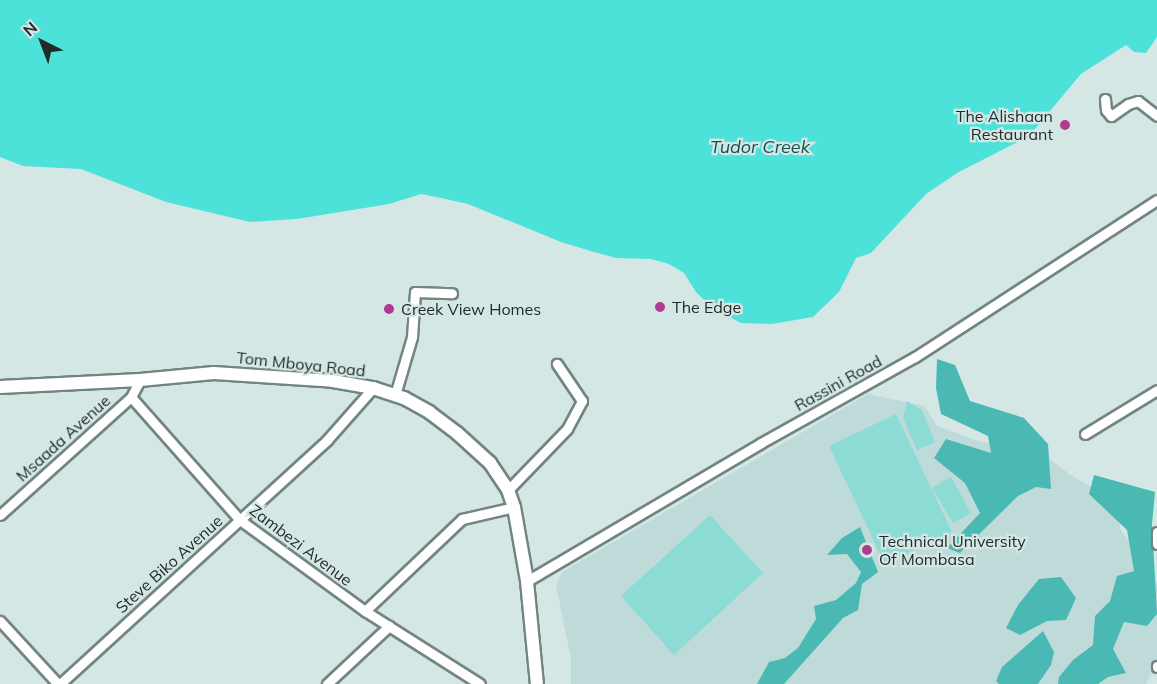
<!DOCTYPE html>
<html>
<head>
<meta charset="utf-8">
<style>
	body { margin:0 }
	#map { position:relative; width:1157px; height:684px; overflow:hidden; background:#d4e7e5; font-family:Mulish,sans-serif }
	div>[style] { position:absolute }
	.built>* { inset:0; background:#bfdbd9 }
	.green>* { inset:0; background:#8cdbd5 }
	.forest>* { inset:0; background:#4bb9b3 }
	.water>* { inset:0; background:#4ce2da }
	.roads { filter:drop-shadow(2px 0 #738583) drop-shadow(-2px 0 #738583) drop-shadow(0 2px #738583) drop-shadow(0 -2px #738583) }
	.minor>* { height:9px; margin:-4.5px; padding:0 4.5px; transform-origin:4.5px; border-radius:4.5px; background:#fff }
	.major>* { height:12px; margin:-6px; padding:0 6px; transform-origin:6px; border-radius:6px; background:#fff }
	.dots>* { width:16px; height:16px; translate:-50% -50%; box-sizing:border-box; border:3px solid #d4e7e5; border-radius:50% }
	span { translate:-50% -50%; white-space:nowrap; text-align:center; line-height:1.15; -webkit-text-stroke:4.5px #d4e7e5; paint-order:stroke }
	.poi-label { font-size:16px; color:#232b2a }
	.right { translate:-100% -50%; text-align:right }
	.left { translate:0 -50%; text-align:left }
	.street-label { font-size:16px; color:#232b2a }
	.water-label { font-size:18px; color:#145350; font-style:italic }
	.north { position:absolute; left:12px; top:12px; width:60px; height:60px; -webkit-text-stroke:4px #d4e7e5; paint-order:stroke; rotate:318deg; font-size:16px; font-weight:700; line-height:24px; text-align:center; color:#232b2a }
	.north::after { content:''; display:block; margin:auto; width:21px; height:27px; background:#232b2a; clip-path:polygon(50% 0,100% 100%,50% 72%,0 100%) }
</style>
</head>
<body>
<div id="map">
	<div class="built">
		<div style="clip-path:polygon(868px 394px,925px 406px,937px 426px,981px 442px,1036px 449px,1072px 476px,1119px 503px,1120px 529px,1157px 583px,1157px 662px,1146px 684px,571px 684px,571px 659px,556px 585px,562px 572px)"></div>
	</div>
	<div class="green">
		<div style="clip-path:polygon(907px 401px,922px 410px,935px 442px,917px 450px,903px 418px)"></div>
		<div style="clip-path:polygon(896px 414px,952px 532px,885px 564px,829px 446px)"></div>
		<div style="clip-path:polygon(951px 477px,971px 513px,953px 523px,932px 488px)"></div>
		<div style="clip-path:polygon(710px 515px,763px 573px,674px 655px,621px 596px)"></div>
	</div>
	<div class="forest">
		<div style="clip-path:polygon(937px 359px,955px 365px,970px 401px,1024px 418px,1048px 444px,1051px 489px,1036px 487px,1018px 496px,960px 553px,947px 548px,980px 513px,965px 483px,934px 458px,946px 439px,991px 453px,988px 436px,941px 414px,936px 388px)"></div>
		<div style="clip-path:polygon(1094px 475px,1155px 492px,1152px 524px,1157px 614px,1147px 626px,1124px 622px,1113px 649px,1126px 673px,1108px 677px,1098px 684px,1058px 684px,1059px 677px,1073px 660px,1093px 645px,1095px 616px,1110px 601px,1117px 576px,1134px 571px,1127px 530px,1089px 494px)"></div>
		<div style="clip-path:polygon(860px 527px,878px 572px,862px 584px,858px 610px,843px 618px,784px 684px,757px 684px,769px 662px,785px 658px,798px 648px,816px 619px,814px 606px,836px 600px,856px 583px,861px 572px,847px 554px,827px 555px,842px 538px)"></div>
		<div style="clip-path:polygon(1061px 577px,1076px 598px,1066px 620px,1047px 621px,1020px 635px,1006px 628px,1018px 605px,1039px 579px)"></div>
		<div style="clip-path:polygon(1043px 631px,1054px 652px,1051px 665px,1038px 684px,999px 684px,996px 681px,1002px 667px)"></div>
	</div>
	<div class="water">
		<div style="clip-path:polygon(0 0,1157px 0,1157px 37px,1146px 53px,1134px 52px,1126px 45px,1081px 74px,1029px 136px,957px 173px,926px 194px,871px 253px,856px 258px,839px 292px,813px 317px,772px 324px,741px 323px,712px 308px,696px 292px,684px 273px,669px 264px,651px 259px,616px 258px,594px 252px,561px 242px,468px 204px,441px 198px,421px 194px,389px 204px,297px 219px,250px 222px,166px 202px,81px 169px,23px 166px,0 157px)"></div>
	</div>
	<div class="roads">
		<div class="minor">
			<div style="left:1105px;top:99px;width:11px;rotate:85deg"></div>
			<div style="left:1106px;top:110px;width:8px;rotate:50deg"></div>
			<div style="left:1111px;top:116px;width:21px;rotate:-35deg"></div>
			<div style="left:1128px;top:104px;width:10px;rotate:-17deg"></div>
			<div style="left:1138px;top:101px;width:24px;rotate:38deg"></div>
			<div style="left:395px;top:395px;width:60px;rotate:-73.7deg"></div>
			<div style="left:412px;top:337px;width:45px;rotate:-86.2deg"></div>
			<div style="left:415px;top:292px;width:37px;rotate:2deg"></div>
			<div style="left:131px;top:397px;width:164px;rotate:48.5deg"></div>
			<div style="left:240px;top:520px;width:155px;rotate:36.1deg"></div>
			<div style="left:365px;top:611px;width:136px;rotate:32.4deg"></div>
			<div style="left:1085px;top:434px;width:84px;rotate:-31.4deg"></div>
			<div style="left:508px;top:490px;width:85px;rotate:-46deg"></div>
			<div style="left:567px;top:429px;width:32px;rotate:-62deg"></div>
			<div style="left:582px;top:401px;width:45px;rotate:-124deg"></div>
			<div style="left:0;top:515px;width:176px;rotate:-42deg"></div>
			<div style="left:131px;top:397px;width:19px;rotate:-62deg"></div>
			<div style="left:1157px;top:532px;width:12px;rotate:90deg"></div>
			<div style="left:527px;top:581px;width:272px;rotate:-30.5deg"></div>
			<div style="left:761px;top:443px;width:176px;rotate:-29.2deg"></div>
			<div style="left:915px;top:357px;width:288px;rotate:-33deg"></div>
			<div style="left:365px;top:611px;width:134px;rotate:-43.5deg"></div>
			<div style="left:462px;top:519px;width:53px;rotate:-13deg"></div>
			<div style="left:0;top:621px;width:86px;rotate:47.4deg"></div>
			<div style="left:1157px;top:667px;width:1px;rotate:-90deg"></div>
			<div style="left:60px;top:684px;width:362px;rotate:-42.4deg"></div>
			<div style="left:327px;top:440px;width:69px;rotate:-48.5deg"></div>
			<div style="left:327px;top:684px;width:85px;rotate:-43.1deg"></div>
		</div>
		<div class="major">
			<div style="left:0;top:387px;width:140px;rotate:-2.9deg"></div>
			<div style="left:140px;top:380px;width:74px;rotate:-5.4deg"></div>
			<div style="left:214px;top:373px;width:119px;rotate:3.8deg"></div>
			<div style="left:333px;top:381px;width:41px;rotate:9.9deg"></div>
			<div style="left:373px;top:388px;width:33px;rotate:18deg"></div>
			<div style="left:404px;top:398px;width:29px;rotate:29deg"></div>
			<div style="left:429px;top:412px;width:35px;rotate:37deg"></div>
			<div style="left:457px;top:433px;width:45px;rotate:42.3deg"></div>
			<div style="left:490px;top:463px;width:32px;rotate:56deg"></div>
			<div style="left:508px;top:490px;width:18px;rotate:71deg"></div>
			<div style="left:514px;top:507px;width:75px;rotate:80deg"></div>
			<div style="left:527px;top:581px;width:103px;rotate:84.5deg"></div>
		</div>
	</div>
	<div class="dots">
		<div style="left:1065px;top:125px;background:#b03a91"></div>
		<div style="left:660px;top:307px;background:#b03a91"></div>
		<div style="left:389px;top:309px;background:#b03a91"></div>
		<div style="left:867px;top:550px;background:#b03a91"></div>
	</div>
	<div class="poi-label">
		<span class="right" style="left:1053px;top:125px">The Alishaan<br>Restaurant</span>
		<span class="left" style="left:672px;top:307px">The Edge</span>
		<span class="left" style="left:401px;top:309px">Creek View Homes</span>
		<span class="left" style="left:879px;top:550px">Technical University<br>Of Mombasa</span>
	</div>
	<div class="street-label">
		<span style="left:301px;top:364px;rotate:6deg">Tom Mboya Road</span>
		<span style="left:838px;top:383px;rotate:-29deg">Rassini Road</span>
		<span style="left:63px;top:438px;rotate:-42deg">Msaada Avenue</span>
		<span style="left:301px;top:545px;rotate:37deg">Zambezi Avenue</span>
		<span style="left:169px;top:564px;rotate:-42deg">Steve Biko Avenue</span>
	</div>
	<div class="water-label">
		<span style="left:760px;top:147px">Tudor Creek</span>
	</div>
	<div class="north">N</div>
</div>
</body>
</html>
